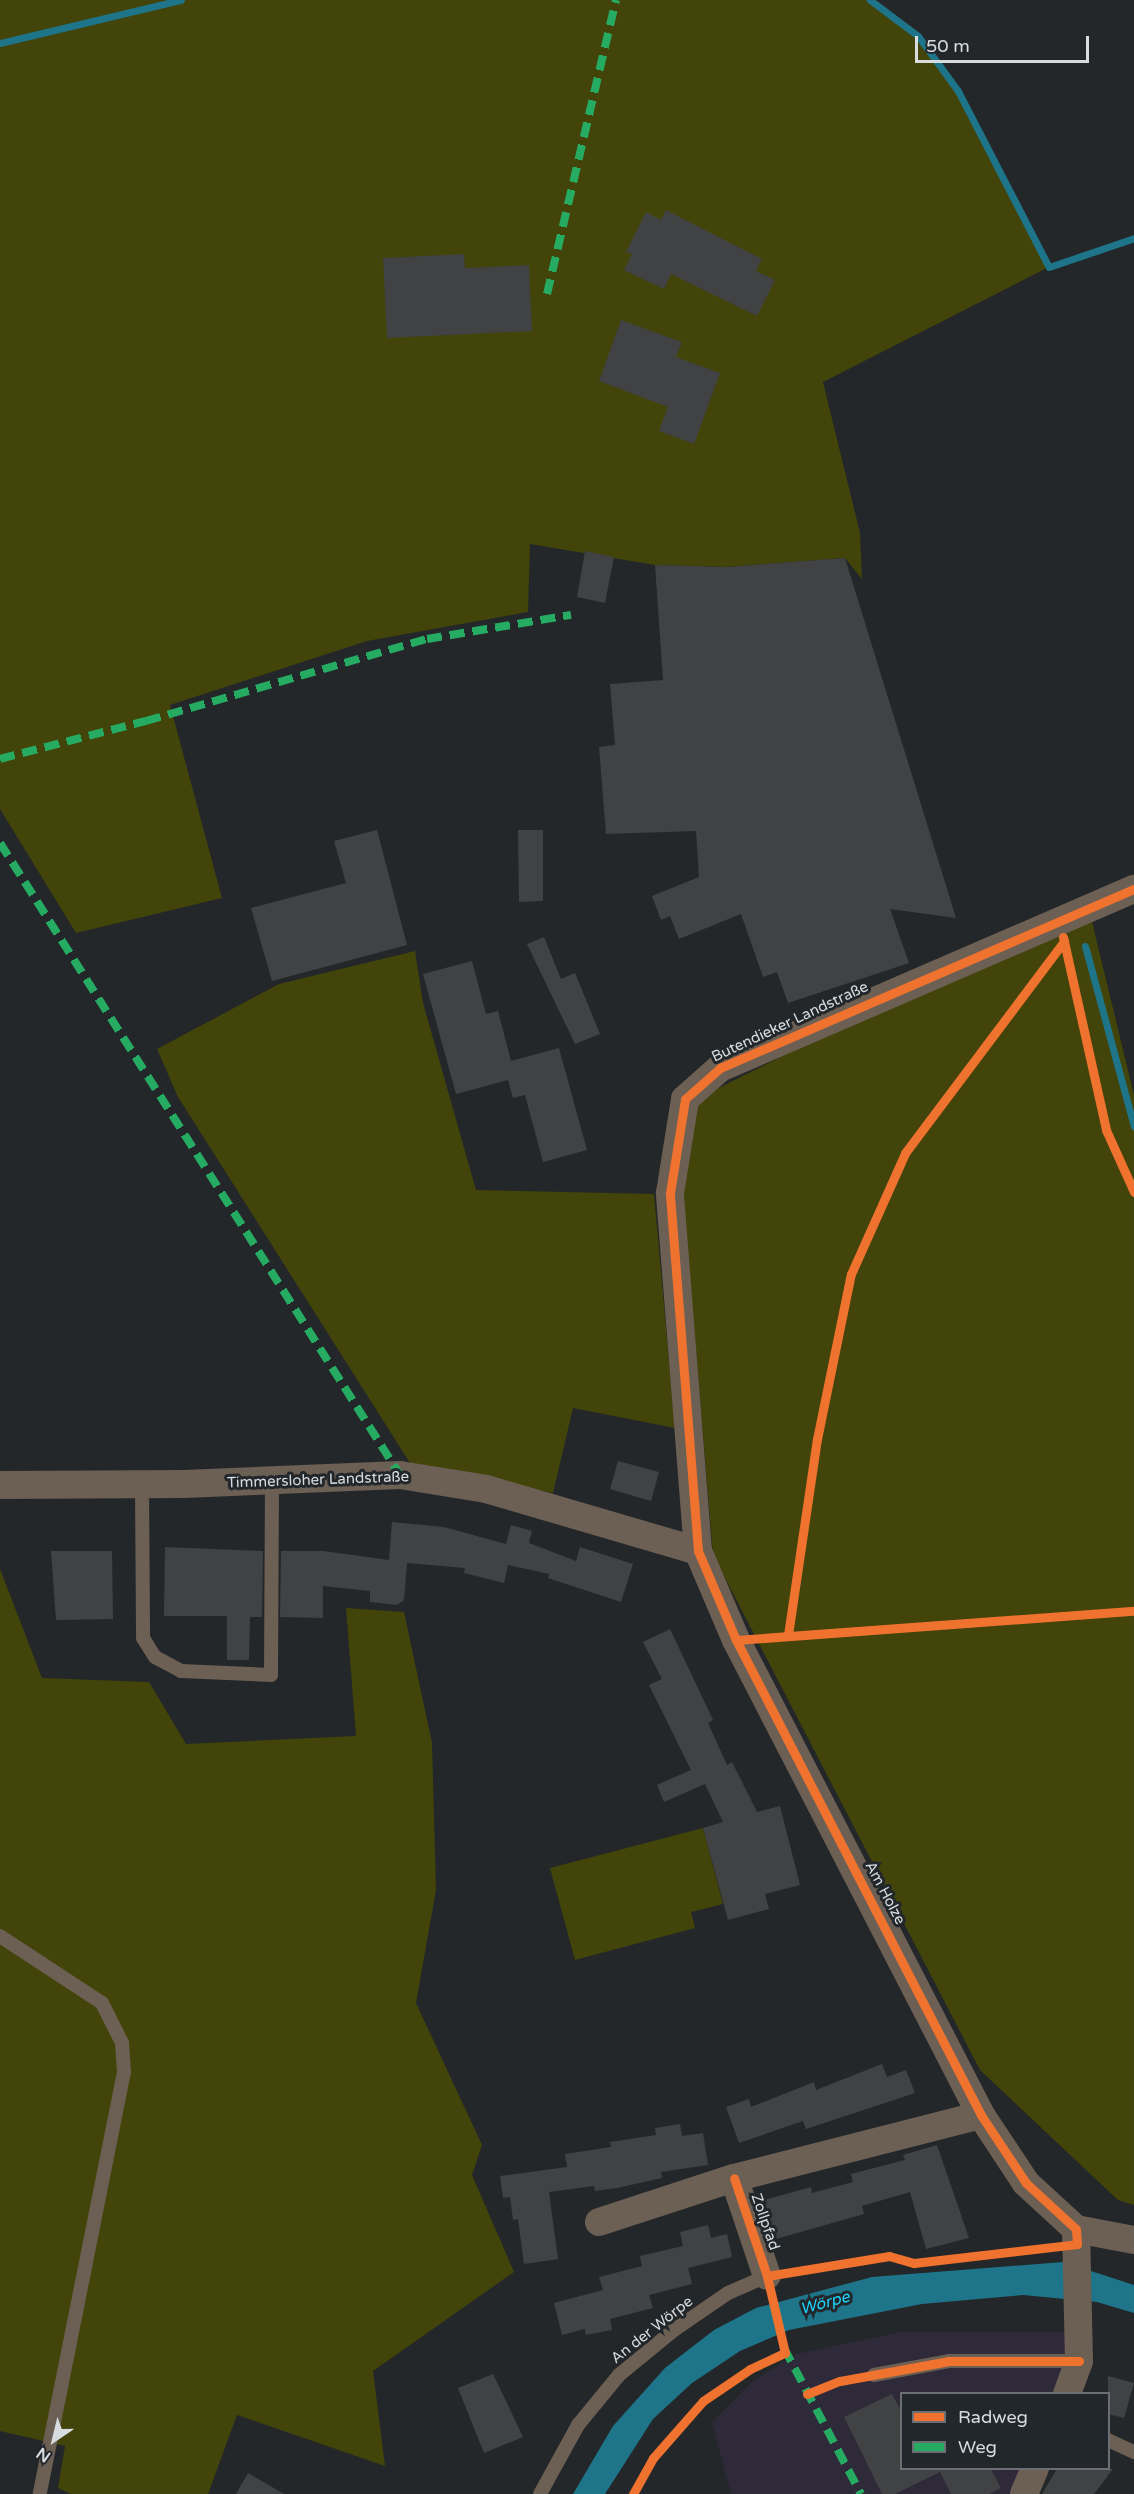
<!DOCTYPE html>
<html>
<head>
<meta charset="utf-8">
<style>
	body { margin:0 }
	#map { position:relative; width:1134px; height:2494px; overflow:hidden; background:#242729; font-family:"Varela Round",sans-serif }
	div>[style] { position:absolute }
	.commercial>* { inset:0; background:#2e2a39 }
	.green>* { inset:0; background:#424409 }
	.water>* { inset:0; background:#1e7489 }
	.stream>* { height:7px; margin:-3.5px; padding:0 3.5px; transform-origin:3.5px; border-radius:3.5px; background:#1e7489 }
	.building>* { inset:0; background:#414244 }
	.lane>* { height:14px; margin:-7px; padding:0 7px; transform-origin:7px; border-radius:7px; background:#6c5f54 }
	.street>* { height:28px; margin:-14px; padding:0 14px; transform-origin:14px; border-radius:14px; background:#6c5f54 }
	.quiet>* { height:8px; margin-top:-4px; transform-origin:0; background:repeating-linear-gradient(90deg,#26ab63 0 15px,transparent 0 23px) }
	.cycleway>* { height:9px; margin:-4.5px; padding:0 4.5px; transform-origin:4.5px; border-radius:4.5px; background:#ef722f }
	span { translate:-50% -50%; white-space:nowrap; text-align:center; line-height:1.15; -webkit-text-stroke:6px #22272b; paint-order:stroke }
	.street-label { font-size:15px; color:#d8dcde }
	.water-label { font-size:16px; color:#1bd5fc; font-style:italic }
	.legend { position:absolute; left:900px; top:2392px; width:210px; height:78px; box-sizing:border-box; background:#22272b; border:2px solid #6b6f73; margin:0; padding:8px 10px; list-style:none; font-size:18px; color:#d8dcde }
	.legend li { display:flex; align-items:center; gap:12px; height:30px }
	.legend b { width:30px; border:2px solid #6b6f73 }
	.north { position:absolute; left:24px; top:2410px; width:60px; height:60px; -webkit-text-stroke:4px #22272b; paint-order:stroke; rotate:215deg; font-size:16px; font-weight:700; line-height:24px; text-align:center; color:#d8dcde }
	.north::after { content:''; display:block; margin:auto; width:21px; height:27px; background:#d8dcde; clip-path:polygon(50% 0,100% 100%,50% 72%,0 100%) }
	.scale { position:absolute; left:915px; top:36px; width:174px; height:27px; box-sizing:border-box; border:3px solid #d8dcde; border-top:0; padding-left:8px; font-size:18px; line-height:21px; white-space:nowrap; color:#d8dcde; -webkit-text-stroke:4px #22272b; paint-order:stroke }
</style>
</head>
<body>
<div id="map">
	<div class="commercial">
		<div style="clip-path:polygon(902px 2332px,1067px 2332px,1068px 2349px,1054px 2393px,902px 2394px,902px 2468px,1020px 2469px,1009px 2494px,731px 2494px,712px 2422px,752px 2382px,796px 2354px)"></div>
	</div>
	<div class="green">
		<div style="clip-path:polygon(0 0,870px 0,918px 36px,958px 91px,1049px 267px,823px 382px,860px 533px,862px 579px,845px 558px,727px 567px,655px 565px,530px 544px,528px 612px,367px 641px,170px 705px,222px 898px,76px 933px,0 809px)"></div>
		<div style="clip-path:polygon(1092px 922px,1134px 1095px,1134px 2205px,1118px 2200px,980px 2070px,713px 1555px,683px 1195px,697px 1099px,872px 1011px)"></div>
		<div style="clip-path:polygon(415px 951px,423px 1003px,476px 1190px,654px 1194px,675px 1428px,573px 1408px,553px 1493px,410px 1463px,178px 1097px,157px 1049px,279px 984px)"></div>
		<div style="clip-path:polygon(0 1569px,42px 1678px,149px 1682px,186px 1744px,356px 1736px,346px 1608px,404px 1612px,432px 1743px,436px 1890px,416px 2003px,482px 2145px,472px 2175px,514px 2272px,373px 2371px,385px 2466px,237px 2415px,208px 2494px,71px 2494px,58px 2488px,65px 2446px,0 2431px)"></div>
		<div style="clip-path:polygon(703px 1828px,723px 1904px,691px 1912px,695px 1928px,575px 1960px,550px 1868px)"></div>
	</div>
	<div class="water">
		<div style="clip-path:polygon(1063px 2262px,1134px 2285px,1134px 2313px,1097px 2302px,1023px 2295px,922px 2304px,789px 2330px,740px 2351px,692px 2383px,653px 2419px,605px 2494px,573px 2494px,613px 2426px,665px 2368px,714px 2330px,756px 2308px,872px 2277px)"></div>
	</div>
	<div class="stream">
		<div style="left:870px;top:0;width:60px;rotate:36.9deg"></div>
		<div style="left:918px;top:36px;width:68px;rotate:54deg"></div>
		<div style="left:958px;top:91px;width:198px;rotate:62.7deg"></div>
		<div style="left:1049px;top:267px;width:90px;rotate:-18.8deg"></div>
		<div style="left:0;top:43px;width:186px;rotate:-13.4deg"></div>
		<div style="left:1085px;top:946px;width:187px;rotate:74.8deg"></div>
	</div>
	<div class="building">
		<div style="clip-path:polygon(666px 210px,762px 259px,756px 271px,775px 280px,757px 316px,671px 274px,664px 289px,624px 270px,632px 254px,626px 252px,646px 212px,661px 220px)"></div>
		<div style="clip-path:polygon(464px 254px,465px 268px,529px 265px,532px 331px,387px 338px,383px 258px)"></div>
		<div style="clip-path:polygon(621px 320px,682px 342px,676px 357px,720px 373px,694px 444px,659px 431px,668px 407px,599px 381px)"></div>
		<div style="clip-path:polygon(585px 551px,614px 557px,605px 603px,577px 597px)"></div>
		<div style="clip-path:polygon(845px 558px,956px 918px,890px 909px,909px 963px,788px 1003px,777px 972px,763px 977px,741px 914px,679px 939px,670px 916px,661px 920px,652px 896px,699px 877px,696px 831px,606px 834px,599px 747px,615px 745px,610px 684px,663px 680px,655px 565px,727px 567px)"></div>
		<div style="clip-path:polygon(377px 830px,407px 945px,272px 981px,251px 908px,346px 883px,334px 841px)"></div>
		<div style="clip-path:polygon(518px 830px,543px 830px,543px 901px,519px 902px)"></div>
		<div style="clip-path:polygon(544px 937px,561px 979px,575px 973px,600px 1034px,575px 1044px,527px 944px)"></div>
		<div style="clip-path:polygon(472px 961px,486px 1014px,498px 1011px,511px 1061px,559px 1048px,587px 1150px,543px 1162px,525px 1095px,513px 1098px,508px 1080px,456px 1094px,423px 974px)"></div>
		<div style="clip-path:polygon(618px 1461px,659px 1472px,651px 1501px,610px 1489px)"></div>
		<div style="clip-path:polygon(392px 1522px,444px 1527px,506px 1544px,511px 1525px,532px 1531px,529px 1543px,576px 1561px,580px 1547px,633px 1564px,621px 1602px,548px 1578px,549px 1574px,508px 1565px,504px 1583px,464px 1573px,465px 1568px,407px 1563px,404px 1600px,397px 1605px,370px 1602px,370px 1591px,323px 1586px,323px 1618px,280px 1617px,281px 1551px,323px 1551px,389px 1560px)"></div>
		<div style="clip-path:polygon(165px 1547px,263px 1551px,262px 1617px,250px 1617px,249px 1660px,227px 1660px,227px 1616px,164px 1616px)"></div>
		<div style="clip-path:polygon(51px 1551px,112px 1551px,113px 1619px,56px 1620px)"></div>
		<div style="clip-path:polygon(670px 1629px,713px 1720px,708px 1723px,727px 1765px,732px 1762px,757px 1812px,780px 1806px,800px 1885px,765px 1894px,769px 1909px,728px 1920px,703px 1828px,723px 1822px,705px 1784px,664px 1802px,657px 1785px,691px 1770px,649px 1685px,662px 1679px,643px 1642px)"></div>
		<div style="clip-path:polygon(882px 2064px,887px 2077px,906px 2070px,915px 2093px,806px 2129px,803px 2121px,739px 2143px,726px 2107px,749px 2099px,751px 2107px,814px 2082px,816px 2090px)"></div>
		<div style="clip-path:polygon(680px 2124px,682px 2136px,703px 2133px,708px 2165px,661px 2172px,662px 2178px,617px 2188px,595px 2191px,594px 2186px,549px 2192px,558px 2259px,524px 2264px,518px 2219px,513px 2220px,510px 2197px,503px 2198px,500px 2176px,567px 2167px,565px 2154px,611px 2147px,610px 2142px,656px 2135px,655px 2128px)"></div>
		<div style="clip-path:polygon(937px 2145px,969px 2238px,926px 2249px,910px 2192px,862px 2206px,864px 2214px,776px 2239px,764px 2200px,811px 2187px,812px 2193px,853px 2182px,851px 2174px,905px 2160px,903px 2155px)"></div>
		<div style="clip-path:polygon(708px 2225px,711px 2238px,727px 2234px,732px 2257px,688px 2268px,692px 2284px,649px 2295px,653px 2308px,610px 2319px,612px 2330px,586px 2335px,585px 2329px,562px 2335px,554px 2303px,603px 2290px,599px 2277px,642px 2266px,640px 2256px,683px 2246px,680px 2232px)"></div>
		<div style="clip-path:polygon(493px 2374px,523px 2437px,484px 2453px,458px 2388px)"></div>
		<div style="clip-path:polygon(1108px 2376px,1134px 2383px,1124px 2418px,1108px 2414px)"></div>
		<div style="clip-path:polygon(892px 2394px,902px 2413px,902px 2469px,991px 2469px,1001px 2488px,989px 2494px,951px 2494px,940px 2472px,895px 2494px,882px 2494px,844px 2417px)"></div>
		<div style="clip-path:polygon(1057px 2469px,1113px 2469px,1094px 2494px,1042px 2494px)"></div>
		<div style="clip-path:polygon(248px 2473px,284px 2494px,236px 2494px)"></div>
	</div>
	<div class="lane">
		<div style="left:142px;top:1485px;width:153px;rotate:89.6deg"></div>
		<div style="left:143px;top:1638px;width:22px;rotate:58deg"></div>
		<div style="left:155px;top:1657px;width:30px;rotate:28deg"></div>
		<div style="left:181px;top:1671px;width:90px;rotate:2.5deg"></div>
		<div style="left:271px;top:1675px;width:194px;rotate:-89.7deg"></div>
		<div style="left:0;top:1936px;width:122px;rotate:33.3deg"></div>
		<div style="left:102px;top:2003px;width:45px;rotate:63.4deg"></div>
		<div style="left:122px;top:2043px;width:29px;rotate:86deg"></div>
		<div style="left:124px;top:2072px;width:430px;rotate:101.3deg"></div>
		<div style="left:874px;top:2375px;width:76px;rotate:-10.6deg"></div>
		<div style="left:949px;top:2361px;width:130px"></div>
		<div style="left:1108px;top:2440px;width:29px;rotate:25deg"></div>
		<div style="left:540px;top:2494px;width:79px;rotate:-61.2deg"></div>
		<div style="left:578px;top:2425px;width:65px;rotate:-50.6deg"></div>
		<div style="left:619px;top:2375px;width:71px;rotate:-39.3deg"></div>
		<div style="left:674px;top:2330px;width:65px;rotate:-34.4deg"></div>
		<div style="left:728px;top:2293px;width:43px;rotate:-23.6deg"></div>
	</div>
	<div class="street">
		<div style="left:0;top:1485px;width:184px;rotate:-0.3deg"></div>
		<div style="left:184px;top:1484px;width:216px;rotate:-2.4deg"></div>
		<div style="left:400px;top:1475px;width:87px;rotate:9.2deg"></div>
		<div style="left:486px;top:1489px;width:221px;rotate:16.3deg"></div>
		<div style="left:734px;top:2178px;width:103px;rotate:71.4deg"></div>
		<div style="left:599px;top:2222px;width:142px;rotate:-18.1deg"></div>
		<div style="left:734px;top:2178px;width:255px;rotate:-14.3deg"></div>
		<div style="left:1076px;top:2229px;width:68px;rotate:-137.4deg"></div>
		<div style="left:1026px;top:2183px;width:82px;rotate:-123.5deg"></div>
		<div style="left:981px;top:2115px;width:534px;rotate:-117.28deg"></div>
		<div style="left:736px;top:1640px;width:97px;rotate:-113.1deg"></div>
		<div style="left:698px;top:1551px;width:359px;rotate:-94.5deg"></div>
		<div style="left:670px;top:1193px;width:95px;rotate:-80.9deg"></div>
		<div style="left:685px;top:1099px;width:47px;rotate:-41.5deg"></div>
		<div style="left:720px;top:1068px;width:451px;rotate:-23.4deg"></div>
		<div style="left:1076px;top:2229px;width:59px;rotate:10.7deg"></div>
		<div style="left:1067px;top:2394px;width:35px;rotate:-70deg"></div>
		<div style="left:1079px;top:2361px;width:132px;rotate:-91.3deg"></div>
		<div style="left:1024px;top:2494px;width:28px;rotate:-67deg"></div>
	</div>
	<div class="quiet">
		<div style="left:547px;top:294px;width:302px;rotate:-76.8deg"></div>
		<div style="left:0;top:759px;width:151px;rotate:-14.6deg"></div>
		<div style="left:146px;top:721px;width:293px;rotate:-16.3deg"></div>
		<div style="left:427px;top:639px;width:146px;rotate:-9.5deg"></div>
		<div style="left:0;top:843px;width:748px;rotate:57.67deg"></div>
		<div style="left:784px;top:2348px;width:165px;rotate:62.2deg"></div>
	</div>
	<div class="cycleway">
		<div style="left:1063px;top:937px;width:198px;rotate:77.4deg"></div>
		<div style="left:1106px;top:1130px;width:68px;rotate:65.7deg"></div>
		<div style="left:788px;top:1635px;width:198px;rotate:-81.6deg"></div>
		<div style="left:817px;top:1439px;width:168px;rotate:-78.4deg"></div>
		<div style="left:851px;top:1274px;width:133px;rotate:-65.9deg"></div>
		<div style="left:905px;top:1153px;width:265px;rotate:-53.1deg"></div>
		<div style="left:736px;top:1640px;width:399px;rotate:-4.2deg"></div>
		<div style="left:1076px;top:2229px;width:68px;rotate:-137.4deg"></div>
		<div style="left:1026px;top:2183px;width:82px;rotate:-123.5deg"></div>
		<div style="left:981px;top:2115px;width:534px;rotate:-117.28deg"></div>
		<div style="left:736px;top:1640px;width:97px;rotate:-113.1deg"></div>
		<div style="left:698px;top:1551px;width:359px;rotate:-94.5deg"></div>
		<div style="left:670px;top:1193px;width:95px;rotate:-80.9deg"></div>
		<div style="left:685px;top:1099px;width:47px;rotate:-41.5deg"></div>
		<div style="left:720px;top:1068px;width:451px;rotate:-23.4deg"></div>
		<div style="left:767px;top:2276px;width:124px;rotate:-9.3deg"></div>
		<div style="left:889px;top:2256px;width:26px;rotate:16deg"></div>
		<div style="left:914px;top:2263px;width:164px;rotate:-6.6deg"></div>
		<div style="left:1077px;top:2244px;width:15px;rotate:-94deg"></div>
		<div style="left:807px;top:2394px;width:35px;rotate:-22deg"></div>
		<div style="left:840px;top:2381px;width:111px;rotate:-10.4deg"></div>
		<div style="left:949px;top:2361px;width:130px"></div>
		<div style="left:633px;top:2494px;width:41px;rotate:-60.9deg"></div>
		<div style="left:653px;top:2458px;width:76px;rotate:-48.7deg"></div>
		<div style="left:703px;top:2401px;width:57px;rotate:-34.2deg"></div>
		<div style="left:750px;top:2369px;width:38px;rotate:-25deg"></div>
		<div style="left:785px;top:2353px;width:79px;rotate:-103.2deg"></div>
		<div style="left:767px;top:2276px;width:103px;rotate:-108.6deg"></div>
	</div>
	<div class="street-label">
		<span style="left:790px;top:1022px;rotate:-25deg">Butendieker Landstraße</span>
		<span style="left:318px;top:1480px;rotate:-2deg">Timmersloher Landstraße</span>
		<span style="left:885px;top:1893px;rotate:62deg">Am Holze</span>
		<span style="left:765px;top:2222px;rotate:71deg">Zollpfad</span>
		<span style="left:652px;top:2330px;rotate:-38deg">An der Wörpe</span>
	</div>
	<div class="water-label">
		<span style="left:825px;top:2303px;rotate:-15deg">Wörpe</span>
	</div>
	<ul class="legend">
	<li><b style="height:8px;background:#ef722f"></b>Radweg</li>
	<li><b style="height:8px;background:#26ab63"></b>Weg</li>
	</ul>
	<div class="north">N</div>
	<div class="scale">50 m</div>
</div>
</body>
</html>
